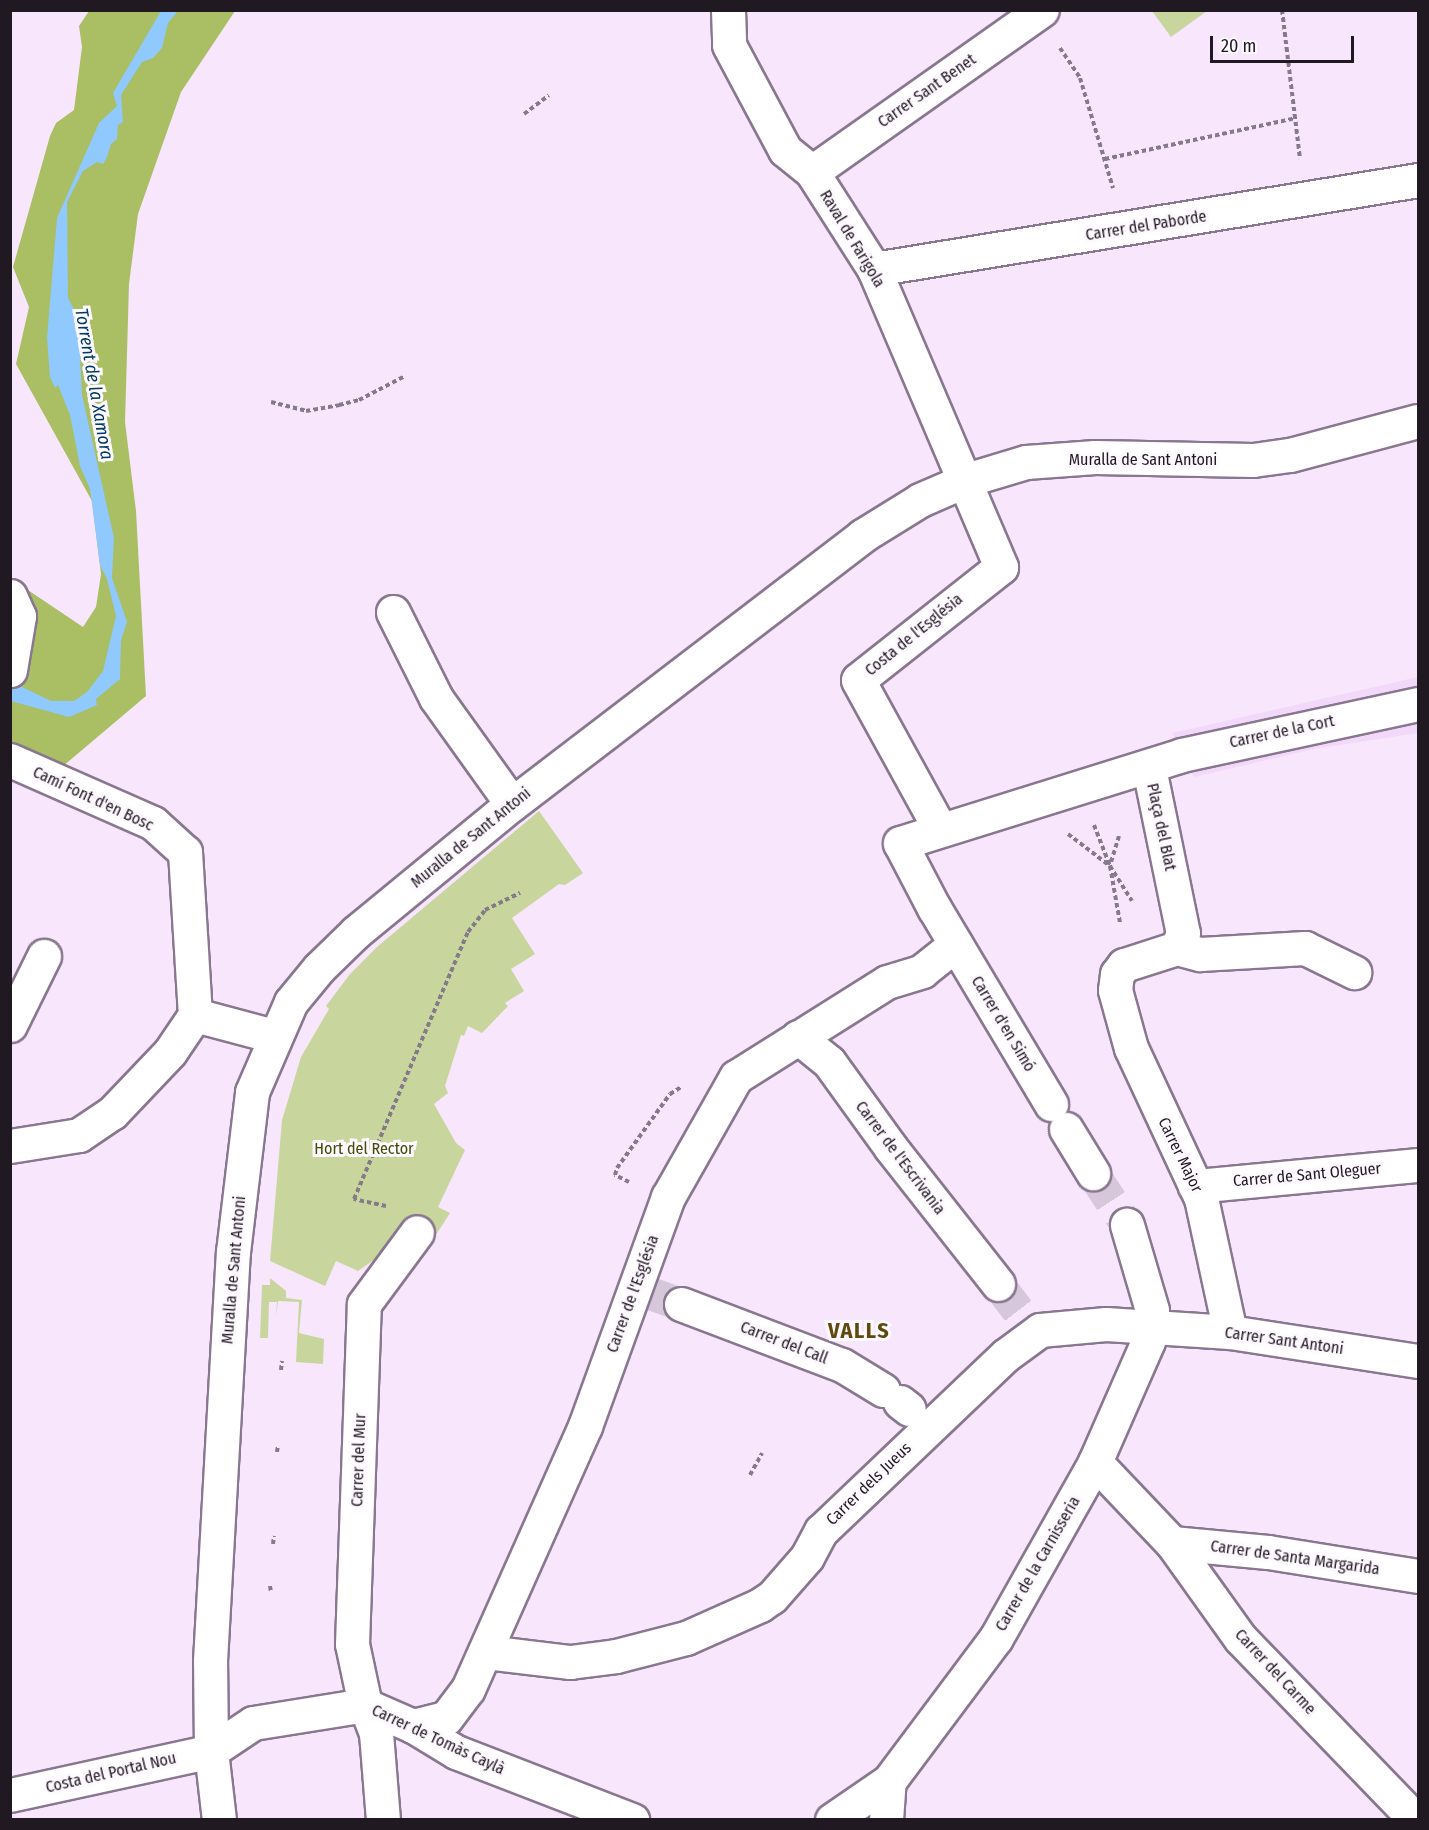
<!DOCTYPE html>
<html>
<head>
<meta charset="utf-8">
<style>
	body { margin:0 }
	#map { position:relative; width:1429px; height:1830px; overflow:hidden; background:#f7e6fc; font-family:"Fira Sans Condensed",sans-serif }
	div>[style] { position:absolute }
	.built>* { inset:0; background:#f2d9fa }
	.green>* { inset:0; background:#c8d69e }
	.forest>* { inset:0; background:#aabe64 }
	.water>* { inset:0; background:#8fc9fd }
	.street-tunnel>* { height:33px; margin-top:-16.5px; transform-origin:0; background:repeating-linear-gradient(90deg,#d7c7db 0 33px,transparent 0 49px) }
	.path>* { height:4px; margin-top:-2px; transform-origin:0; background:repeating-linear-gradient(90deg,#857a89 0 4.5px,transparent 0 7.5px) }
	.roads { filter:drop-shadow(2px 0 #89778f) drop-shadow(-2px 0 #89778f) drop-shadow(0 2px #89778f) drop-shadow(0 -2px #89778f) }
	.street>* { height:33px; margin:-16.5px; padding:0 16.5px; transform-origin:16.5px; border-radius:16.5px; background:#fff }
	.secondary>* { height:33px; margin:-16.5px; padding:0 16.5px; transform-origin:16.5px; border-radius:16.5px; background:#fff }
	span { translate:-50% -50%; white-space:nowrap; text-align:center; line-height:1.15; -webkit-text-stroke:6px #fdf9fe; paint-order:stroke }
	.street-label { font-size:16px; color:#201922 }
	.park-label { font-size:16px; color:#404b05 }
	.water-label { font-size:18px; color:#003b63; font-style:italic }
	.district-label { font-size:22px; color:#61480c; font-weight:700; letter-spacing:1.5px }
	.frame { position:absolute; inset:0; border:12px solid #201922; pointer-events:none }
	.scale { position:absolute; left:1210px; top:36px; width:144px; height:27px; box-sizing:border-box; border:3px solid #201922; border-top:0; padding-left:8px; font-size:18px; line-height:21px; white-space:nowrap; color:#201922; -webkit-text-stroke:4px #fdf9fe; paint-order:stroke }
</style>
</head>
<body>
<div id="map">
	<div class="built">
		<div style="clip-path:polygon(1418px 677px,1418px 733px,1314px 749px,1194px 777px,1172px 733px)"></div>
	</div>
	<div class="green">
		<div style="clip-path:polygon(1152px 11px,1207px 11px,1171px 37px)"></div>
		<div style="clip-path:polygon(539px 811px,583px 873px,565px 885px,559px 884px,512px 918px,535px 954px,511px 969px,524px 991px,505px 1003px,508px 1006px,482px 1033px,468px 1026px,464px 1036px,461px 1035px,445px 1086px,448px 1093px,434px 1104px,456px 1143px,465px 1150px,438px 1207px,450px 1213px,434px 1238px,409px 1223px,378px 1257px,358px 1271px,336px 1261px,325px 1286px,270px 1261px,282px 1120px,301px 1057px,329px 1009px,326px 1006px,350px 974px,377px 947px)"></div>
		<div style="clip-path:polygon(270px 1278px,286px 1291px,286px 1298px,302px 1300px,299px 1333px,324px 1339px,323px 1364px,296px 1362px,299px 1302px,278px 1301px,276px 1317px,277px 1302px,269px 1302px,268px 1338px,260px 1338px,262px 1285px,270px 1285px)"></div>
	</div>
	<div class="forest">
		<div style="clip-path:polygon(89px 11px,235px 11px,181px 92px,138px 214px,129px 284px,125px 422px,136px 511px,146px 696px,56px 772px,11px 746px,10px 578px,83px 627px,96px 607px,101px 574px,92px 501px,16px 364px,29px 307px,13px 267px,50px 136px,56px 123px,74px 110px,82px 47px,79px 26px)"></div>
	</div>
	<div class="water">
		<div style="clip-path:polygon(161px 11px,178px 11px,168px 23px,162px 48px,153px 58px,142px 62px,121px 95px,123px 122px,118px 125px,117px 139px,111px 144px,107px 157px,103px 164px,97px 162px,83px 171px,67px 202px,68px 298px,78px 317px,82px 395px,114px 538px,112px 578px,127px 622px,121px 640px,120px 679px,96px 699px,97px 705px,69px 717px,11px 701px,10px 676px,22px 687px,51px 701px,74px 701px,87px 692px,103px 671px,116px 616px,107px 579px,100px 565px,90px 489px,80px 466px,70px 415px,58px 385px,55px 388px,50px 377px,47px 338px,57px 218px,99px 123px,117px 106px,113px 93px)"></div>
	</div>
	<div class="street-tunnel">
		<div style="left:1093px;top:1173px;width:62px;rotate:56.8deg"></div>
		<div style="left:998px;top:1284px;width:49px;rotate:52.4deg"></div>
		<div style="left:645px;top:1291px;width:38px;rotate:20deg"></div>
	</div>
	<div class="path">
		<div style="left:1282px;top:10px;width:150px;rotate:83.1deg"></div>
		<div style="left:1060px;top:48px;width:36px;rotate:56deg"></div>
		<div style="left:1080px;top:78px;width:115px;rotate:73.3deg"></div>
		<div style="left:524px;top:114px;width:31px;rotate:-37deg"></div>
		<div style="left:1105px;top:159px;width:195px;rotate:-12.1deg"></div>
		<div style="left:271px;top:402px;width:36px;rotate:14deg"></div>
		<div style="left:306px;top:411px;width:34px;rotate:-10deg"></div>
		<div style="left:339px;top:405px;width:21px;rotate:-14deg"></div>
		<div style="left:359px;top:400px;width:52px;rotate:-27.6deg"></div>
		<div style="left:1094px;top:825px;width:44px;rotate:68.7deg"></div>
		<div style="left:1110px;top:866px;width:41px;rotate:57.8deg"></div>
		<div style="left:1068px;top:834px;width:53px;rotate:37.3deg"></div>
		<div style="left:1119px;top:836px;width:31px;rotate:107deg"></div>
		<div style="left:1110px;top:866px;width:58px;rotate:80deg"></div>
		<div style="left:629px;top:1182px;width:16px;rotate:-153deg"></div>
		<div style="left:615px;top:1175px;width:7px;rotate:-74deg"></div>
		<div style="left:617px;top:1168px;width:91px;rotate:-54.4deg"></div>
		<div style="left:670px;top:1094px;width:13px;rotate:-32deg"></div>
		<div style="left:386px;top:1206px;width:33px;rotate:-168deg"></div>
		<div style="left:354px;top:1199px;width:290px;rotate:-66.9deg"></div>
		<div style="left:468px;top:932px;width:28px;rotate:-52deg"></div>
		<div style="left:485px;top:910px;width:39px;rotate:-26deg"></div>
		<div style="left:281px;top:1370px;width:9px;rotate:-84deg"></div>
		<div style="left:277px;top:1452px;width:7px;rotate:-82deg"></div>
		<div style="left:750px;top:1475px;width:25px;rotate:-61deg"></div>
		<div style="left:273px;top:1544px;width:8px;rotate:-83deg"></div>
		<div style="left:270px;top:1586px;width:6px;rotate:81deg"></div>
	</div>
	<div class="roads">
		<div class="street">
			<div style="left:728px;top:10px;width:35px;rotate:88deg"></div>
			<div style="left:729px;top:45px;width:119px;rotate:61.9deg"></div>
			<div style="left:785px;top:150px;width:35px;rotate:39deg"></div>
			<div style="left:812px;top:172px;width:115px;rotate:57.4deg"></div>
			<div style="left:874px;top:269px;width:324px;rotate:66.9deg"></div>
			<div style="left:1001px;top:567px;width:182px;rotate:141.7deg"></div>
			<div style="left:858px;top:680px;width:170px;rotate:61.2deg"></div>
			<div style="left:812px;top:172px;width:281px;rotate:-35.2deg"></div>
			<div style="left:874px;top:269px;width:551px;rotate:-9.29deg"></div>
			<div style="left:10px;top:596px;width:22px;rotate:66deg"></div>
			<div style="left:19px;top:616px;width:55px;rotate:99.5deg"></div>
			<div style="left:393px;top:612px;width:96px;rotate:63.4deg"></div>
			<div style="left:436px;top:698px;width:130px;rotate:54.4deg"></div>
			<div style="left:10px;top:760px;width:156px;rotate:23.8deg"></div>
			<div style="left:153px;top:823px;width:43px;rotate:42.2deg"></div>
			<div style="left:185px;top:852px;width:163px;rotate:86.5deg"></div>
			<div style="left:1149px;top:768px;width:168px;rotate:78.4deg"></div>
			<div style="left:1183px;top:933px;width:16px;rotate:112deg"></div>
			<div style="left:1177px;top:948px;width:56px;rotate:162.2deg"></div>
			<div style="left:1124px;top:965px;width:11px;rotate:128deg"></div>
			<div style="left:1117px;top:974px;width:16px;rotate:97deg"></div>
			<div style="left:1115px;top:990px;width:60px;rotate:74.6deg"></div>
			<div style="left:1131px;top:1048px;width:166px;rotate:65deg"></div>
			<div style="left:1201px;top:1198px;width:137px;rotate:77.8deg"></div>
			<div style="left:1177px;top:948px;width:24px;rotate:15deg"></div>
			<div style="left:1200px;top:954px;width:105px;rotate:-3.3deg"></div>
			<div style="left:1305px;top:948px;width:55px;rotate:26.1deg"></div>
			<div style="left:195px;top:1015px;width:82px;rotate:14.9deg"></div>
			<div style="left:10px;top:1025px;width:77px;rotate:-63.8deg"></div>
			<div style="left:798px;top:1037px;width:40px;rotate:39deg"></div>
			<div style="left:829px;top:1062px;width:106px;rotate:54.2deg"></div>
			<div style="left:891px;top:1148px;width:173px;rotate:51.8deg"></div>
			<div style="left:1051px;top:1104px;width:228px;rotate:-120.8deg"></div>
			<div style="left:934px;top:908px;width:73px;rotate:-117.6deg"></div>
			<div style="left:900px;top:843px;width:295px;rotate:-17.3deg"></div>
			<div style="left:1182px;top:755px;width:241px;rotate:-12.2deg"></div>
			<div style="left:1066px;top:1129px;width:52px;rotate:58.5deg"></div>
			<div style="left:10px;top:1146px;width:70px;rotate:-9.1deg"></div>
			<div style="left:79px;top:1135px;width:40px;rotate:-34deg"></div>
			<div style="left:112px;top:1113px;width:84px;rotate:-46.4deg"></div>
			<div style="left:170px;top:1052px;width:45px;rotate:-56deg"></div>
			<div style="left:1195px;top:1186px;width:224px;rotate:-5.4deg"></div>
			<div style="left:681px;top:1304px;width:172px;rotate:20.8deg"></div>
			<div style="left:842px;top:1365px;width:48px;rotate:31.4deg"></div>
			<div style="left:900px;top:1402px;width:11px;rotate:38deg"></div>
			<div style="left:1095px;top:1462px;width:112px;rotate:46.5deg"></div>
			<div style="left:1172px;top:1543px;width:117px;rotate:54.4deg"></div>
			<div style="left:1240px;top:1638px;width:253px;rotate:46deg"></div>
			<div style="left:1172px;top:1543px;width:96px;rotate:5.4deg"></div>
			<div style="left:1268px;top:1552px;width:152px;rotate:9.1deg"></div>
			<div style="left:486px;top:1652px;width:85px;rotate:6.8deg"></div>
			<div style="left:570px;top:1662px;width:46px;rotate:-7.4deg"></div>
			<div style="left:616px;top:1656px;width:72px;rotate:-14.4deg"></div>
			<div style="left:686px;top:1638px;width:81px;rotate:-24deg"></div>
			<div style="left:760px;top:1605px;width:14px;rotate:-34deg"></div>
			<div style="left:772px;top:1597px;width:53px;rotate:-48.8deg"></div>
			<div style="left:807px;top:1557px;width:30px;rotate:-62deg"></div>
			<div style="left:821px;top:1531px;width:255px;rotate:-43.6deg"></div>
			<div style="left:1006px;top:1355px;width:42px;rotate:-36.3deg"></div>
			<div style="left:1040px;top:1330px;width:66px;rotate:-5.2deg"></div>
			<div style="left:1106px;top:1324px;width:124px;rotate:3.7deg"></div>
			<div style="left:1230px;top:1332px;width:190px;rotate:8.8deg"></div>
			<div style="left:413px;top:1726px;width:34px;rotate:-14deg"></div>
			<div style="left:446px;top:1718px;width:36px;rotate:-53deg"></div>
			<div style="left:468px;top:1689px;width:288px;rotate:-66deg"></div>
			<div style="left:585px;top:1426px;width:244px;rotate:-70.1deg"></div>
			<div style="left:668px;top:1197px;width:138px;rotate:-60.5deg"></div>
			<div style="left:736px;top:1077px;width:178px;rotate:-32.2deg"></div>
			<div style="left:887px;top:982px;width:37px;rotate:-17deg"></div>
			<div style="left:922px;top:971px;width:43px;rotate:-38.5deg"></div>
			<div style="left:10px;top:1795px;width:206px;rotate:-12.3deg"></div>
			<div style="left:211px;top:1751px;width:50px;rotate:-33.7deg"></div>
			<div style="left:253px;top:1723px;width:113px;rotate:-9.1deg"></div>
			<div style="left:365px;top:1705px;width:52px;rotate:23.6deg"></div>
			<div style="left:413px;top:1726px;width:50px;rotate:31.2deg"></div>
			<div style="left:456px;top:1752px;width:189px;rotate:21.1deg"></div>
			<div style="left:383px;top:1820px;width:87px;rotate:-94.6deg"></div>
			<div style="left:376px;top:1733px;width:30px;rotate:-111deg"></div>
			<div style="left:365px;top:1705px;width:62px;rotate:-102deg"></div>
			<div style="left:352px;top:1644px;width:340px;rotate:-88deg"></div>
			<div style="left:364px;top:1304px;width:89px;rotate:-53.6deg"></div>
			<div style="left:832px;top:1820px;width:69px;rotate:-34.4deg"></div>
			<div style="left:889px;top:1781px;width:179px;rotate:-53.2deg"></div>
			<div style="left:996px;top:1638px;width:202px;rotate:-60.6deg"></div>
			<div style="left:1095px;top:1462px;width:132px;rotate:-66.3deg"></div>
			<div style="left:1148px;top:1341px;width:31px;rotate:-83deg"></div>
			<div style="left:1152px;top:1310px;width:89px;rotate:-106.4deg"></div>
			<div style="left:886px;top:1820px;width:39px;rotate:-86deg"></div>
		</div>
		<div class="secondary">
			<div style="left:219px;top:1820px;width:69px;rotate:-96.6deg"></div>
			<div style="left:211px;top:1751px;width:90px;rotate:-90.6deg"></div>
			<div style="left:210px;top:1661px;width:410px;rotate:-86.8deg"></div>
			<div style="left:233px;top:1252px;width:161px;rotate:-83.2deg"></div>
			<div style="left:252px;top:1092px;width:98px;rotate:-66.6deg"></div>
			<div style="left:291px;top:1002px;width:44px;rotate:-50.5deg"></div>
			<div style="left:319px;top:968px;width:52px;rotate:-44.2deg"></div>
			<div style="left:356px;top:932px;width:202px;rotate:-39.4deg"></div>
			<div style="left:512px;top:804px;width:441px;rotate:-37.4deg"></div>
			<div style="left:862px;top:536px;width:68px;rotate:-31.8deg"></div>
			<div style="left:920px;top:500px;width:50px;rotate:-23.5deg"></div>
			<div style="left:966px;top:480px;width:63px;rotate:-16.7deg"></div>
			<div style="left:1026px;top:462px;width:69px;rotate:-4.1deg"></div>
			<div style="left:1095px;top:457px;width:158px;rotate:1.1deg"></div>
			<div style="left:1253px;top:460px;width:37px;rotate:-8deg"></div>
			<div style="left:1290px;top:455px;width:132px;rotate:-14.9deg"></div>
		</div>
	</div>
	<div class="street-label">
		<span style="left:927px;top:91px;rotate:-35deg">Carrer Sant Benet</span>
		<span style="left:1146px;top:226px;rotate:-9deg">Carrer del Paborde</span>
		<span style="left:852px;top:239px;rotate:59deg">Raval de Farigola</span>
		<span style="left:1143px;top:460px">Muralla de Sant Antoni</span>
		<span style="left:914px;top:635px;rotate:-39deg">Costa de l'Església</span>
		<span style="left:1282px;top:732px;rotate:-12deg">Carrer de la Cort</span>
		<span style="left:93px;top:799px;rotate:25deg">Camí Font d'en Bosc</span>
		<span style="left:1161px;top:827px;rotate:78deg">Plaça del Blat</span>
		<span style="left:471px;top:838px;rotate:-39deg">Muralla de Sant Antoni</span>
		<span style="left:1003px;top:1024px;rotate:59deg">Carrer d'en Simó</span>
		<span style="left:1180px;top:1155px;rotate:64deg">Carrer Major</span>
		<span style="left:900px;top:1158px;rotate:53deg">Carrer de l'Escrivania</span>
		<span style="left:1307px;top:1175px;rotate:-5deg">Carrer de Sant Oleguer</span>
		<span style="left:234px;top:1270px;rotate:-85deg">Muralla de Sant Antoni</span>
		<span style="left:633px;top:1294px;rotate:-70deg">Carrer de l'Església</span>
		<span style="left:1284px;top:1341px;rotate:8deg">Carrer Sant Antoni</span>
		<span style="left:784px;top:1343px;rotate:21deg">Carrer del Call</span>
		<span style="left:359px;top:1460px;rotate:-88deg">Carrer del Mur</span>
		<span style="left:869px;top:1484px;rotate:-44deg">Carrer dels Jueus</span>
		<span style="left:1295px;top:1558px;rotate:8deg">Carrer de Santa Margarida</span>
		<span style="left:1038px;top:1564px;rotate:-60deg">Carrer de la Carnisseria</span>
		<span style="left:1275px;top:1672px;rotate:47deg">Carrer del Carme</span>
		<span style="left:438px;top:1740px;rotate:25deg">Carrer de Tomàs Caylà</span>
		<span style="left:111px;top:1773px;rotate:-13deg">Costa del Portal Nou</span>
	</div>
	<div class="park-label">
		<span style="left:364px;top:1149px">Hort del Rector</span>
	</div>
	<div class="water-label">
		<span style="left:94px;top:384px;rotate:80deg">Torrent de la Xamora</span>
	</div>
	<div class="district-label">
		<span style="left:859px;top:1331px">VALLS</span>
	</div>
	<div class="frame"></div>
	<div class="scale">20 m</div>
</div>
</body>
</html>
